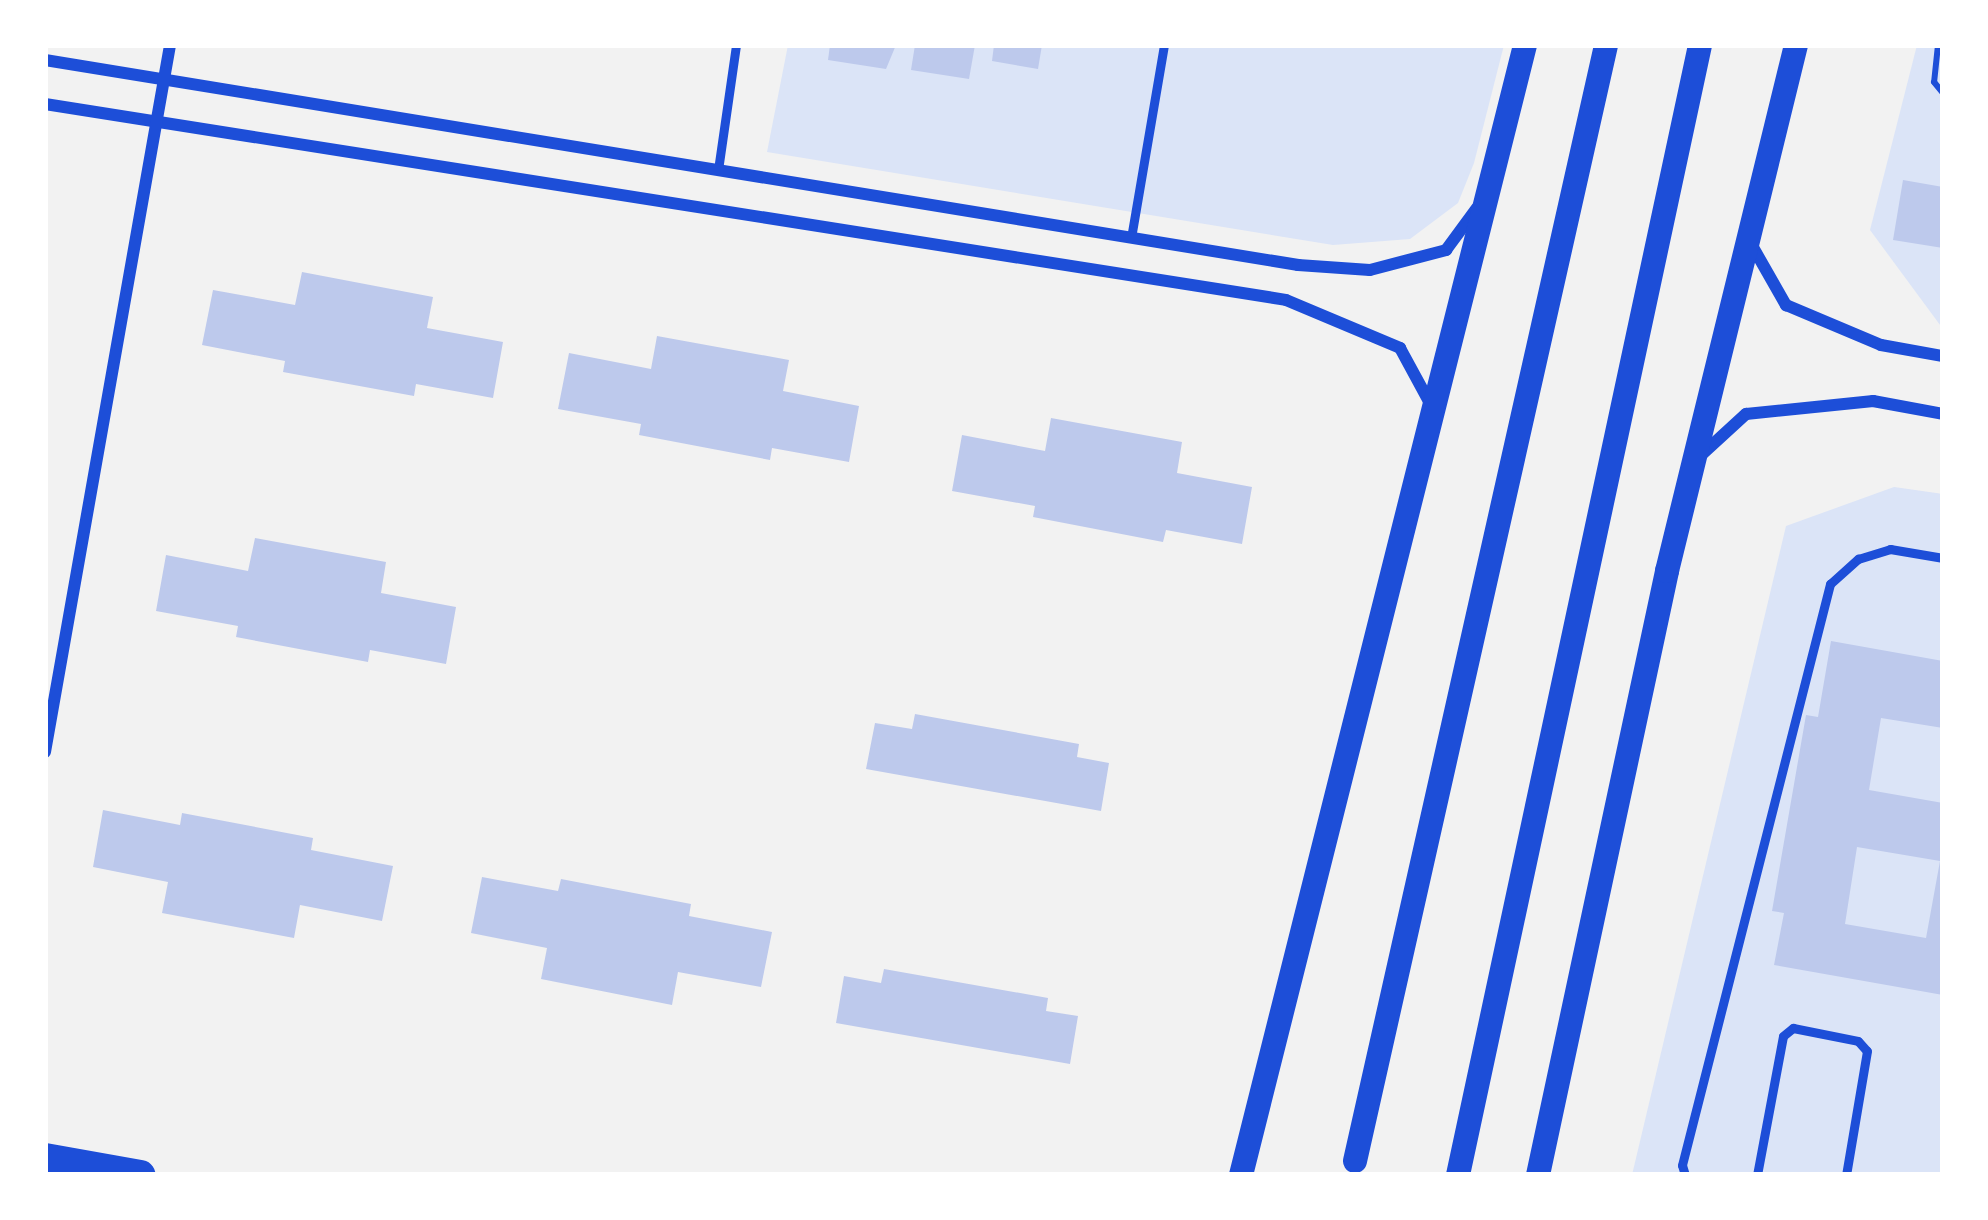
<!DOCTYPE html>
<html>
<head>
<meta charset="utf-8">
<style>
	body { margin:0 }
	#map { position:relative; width:1988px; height:1220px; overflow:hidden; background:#f2f2f2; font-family:"Asap Condensed",sans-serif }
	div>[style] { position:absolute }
	.green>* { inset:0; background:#dbe4f7 }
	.building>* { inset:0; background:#bdc9ec }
	.path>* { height:6px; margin:-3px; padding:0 3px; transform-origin:3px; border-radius:3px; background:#1d4ed8 }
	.service>* { height:9px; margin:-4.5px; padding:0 4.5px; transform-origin:4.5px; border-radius:4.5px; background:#1d4ed8 }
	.minor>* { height:12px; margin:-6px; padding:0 6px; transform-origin:6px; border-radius:6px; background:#1d4ed8 }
	.secondary>* { height:24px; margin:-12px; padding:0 12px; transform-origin:12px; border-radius:12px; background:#1d4ed8 }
	.primary>* { height:30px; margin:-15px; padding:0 15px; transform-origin:15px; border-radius:15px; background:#1d4ed8 }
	span { translate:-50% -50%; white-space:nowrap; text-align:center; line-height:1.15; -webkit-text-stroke:10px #fff; paint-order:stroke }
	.frame { position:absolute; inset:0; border:48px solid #fff; pointer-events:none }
</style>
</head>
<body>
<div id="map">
	<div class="green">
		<div style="clip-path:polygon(788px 45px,1504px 45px,1474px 163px,1458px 203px,1410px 239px,1333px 245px,767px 152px)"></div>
		<div style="clip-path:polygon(1917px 45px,1943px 45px,1943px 329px,1870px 230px)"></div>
		<div style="clip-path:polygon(1894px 487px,1943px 494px,1943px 1175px,1632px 1175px,1786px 526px)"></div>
	</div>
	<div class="building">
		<div style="clip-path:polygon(830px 45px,896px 45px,886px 69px,828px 60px)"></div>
		<div style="clip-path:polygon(915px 45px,975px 45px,969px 79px,911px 70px)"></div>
		<div style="clip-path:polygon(994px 45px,1042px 45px,1038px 69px,992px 61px)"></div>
		<div style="clip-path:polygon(1903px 180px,1943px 187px,1943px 248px,1893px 240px)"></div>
		<div style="clip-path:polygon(302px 272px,433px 297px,427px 328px,503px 342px,493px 398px,416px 384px,414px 396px,283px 372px,285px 361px,202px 345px,213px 290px,295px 305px)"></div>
		<div style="clip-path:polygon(657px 336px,789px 360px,783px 391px,859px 406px,849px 462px,772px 448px,770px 460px,639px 435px,641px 424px,558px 409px,569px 353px,651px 369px)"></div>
		<div style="clip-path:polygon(1051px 418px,1182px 442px,1177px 473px,1252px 487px,1242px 544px,1166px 530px,1163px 542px,1033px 517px,1035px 506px,952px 491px,962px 435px,1045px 451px)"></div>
		<div style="clip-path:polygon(255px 538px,386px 562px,381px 593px,456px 607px,446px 664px,370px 650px,368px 662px,236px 637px,238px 626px,156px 611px,166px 555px,248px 571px)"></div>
		<div style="clip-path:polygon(evenodd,1831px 641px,1943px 661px,1943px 728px,1881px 718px,1869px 790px,1943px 803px,1943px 995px,1774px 965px,1784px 913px,1772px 911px,1806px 715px,1818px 717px,1831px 641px,1857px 847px,1940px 861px,1926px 938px,1845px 924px,1857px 847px)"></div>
		<div style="clip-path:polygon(915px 714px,1079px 744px,1077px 757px,1109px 763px,1101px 811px,866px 769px,875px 723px,912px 729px)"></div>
		<div style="clip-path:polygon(103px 810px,180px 825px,182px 813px,313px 838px,311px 850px,393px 866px,382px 921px,300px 905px,294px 938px,162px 913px,168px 882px,93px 867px)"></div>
		<div style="clip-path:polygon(482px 877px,558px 891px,561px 879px,691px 904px,689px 916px,772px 932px,761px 987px,678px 972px,672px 1005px,541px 979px,547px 948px,471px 933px)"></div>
		<div style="clip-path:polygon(884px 969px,1048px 998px,1046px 1011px,1078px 1016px,1070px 1064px,836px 1023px,844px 976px,881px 983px)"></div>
	</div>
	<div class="path">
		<div style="left:1938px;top:45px;width:37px;rotate:96deg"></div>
		<div style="left:1934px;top:82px;width:14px;rotate:51deg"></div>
	</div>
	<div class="service">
		<div style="left:718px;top:170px;width:126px;rotate:-81.8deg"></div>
		<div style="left:1131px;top:238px;width:196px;rotate:-80.3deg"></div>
		<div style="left:1685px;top:1175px;width:10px;rotate:-107deg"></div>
		<div style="left:1682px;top:1165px;width:600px;rotate:-75.71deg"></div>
		<div style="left:1830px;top:584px;width:38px;rotate:-42deg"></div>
		<div style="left:1858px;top:559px;width:34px;rotate:-17deg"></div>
		<div style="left:1890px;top:549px;width:54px;rotate:9.6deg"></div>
		<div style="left:1757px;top:1175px;width:141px;rotate:-79.4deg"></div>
		<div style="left:1783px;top:1036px;width:13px;rotate:-39deg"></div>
		<div style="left:1793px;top:1028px;width:66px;rotate:11.3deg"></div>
		<div style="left:1858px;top:1041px;width:13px;rotate:48deg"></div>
		<div style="left:1867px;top:1051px;width:126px;rotate:99.6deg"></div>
	</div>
	<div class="minor">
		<div style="left:45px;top:60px;width:1270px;rotate:9.29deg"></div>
		<div style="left:1298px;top:265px;width:72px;rotate:4deg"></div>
		<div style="left:1370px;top:270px;width:79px;rotate:-14.7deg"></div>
		<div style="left:1446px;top:250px;width:52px;rotate:-53.6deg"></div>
		<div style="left:45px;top:104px;width:1256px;rotate:8.97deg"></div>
		<div style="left:1286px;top:300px;width:124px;rotate:22.8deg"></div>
		<div style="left:1400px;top:348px;width:65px;rotate:61.5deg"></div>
		<div style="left:1750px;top:242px;width:73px;rotate:60.3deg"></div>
		<div style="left:1786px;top:305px;width:103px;rotate:22.8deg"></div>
		<div style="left:1881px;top:345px;width:63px;rotate:10.1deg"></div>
		<div style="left:1699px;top:457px;width:64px;rotate:-42.5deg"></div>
		<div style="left:1746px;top:414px;width:128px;rotate:-5.8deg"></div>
		<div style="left:1873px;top:401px;width:71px;rotate:10.5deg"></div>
		<div style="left:45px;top:752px;width:718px;rotate:-79.97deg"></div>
	</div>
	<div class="secondary">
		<div style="left:1355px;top:1161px;width:1144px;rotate:-77.32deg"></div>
		<div style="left:1241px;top:1175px;width:1165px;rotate:-75.89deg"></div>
		<div style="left:1458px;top:1175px;width:1156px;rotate:-77.91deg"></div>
		<div style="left:1538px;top:1175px;width:618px;rotate:-77.94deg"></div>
		<div style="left:1667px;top:571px;width:542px;rotate:-76.22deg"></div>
	</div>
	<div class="primary">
		<div style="left:45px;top:1158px;width:97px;rotate:10.1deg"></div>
	</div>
	<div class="frame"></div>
</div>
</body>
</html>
